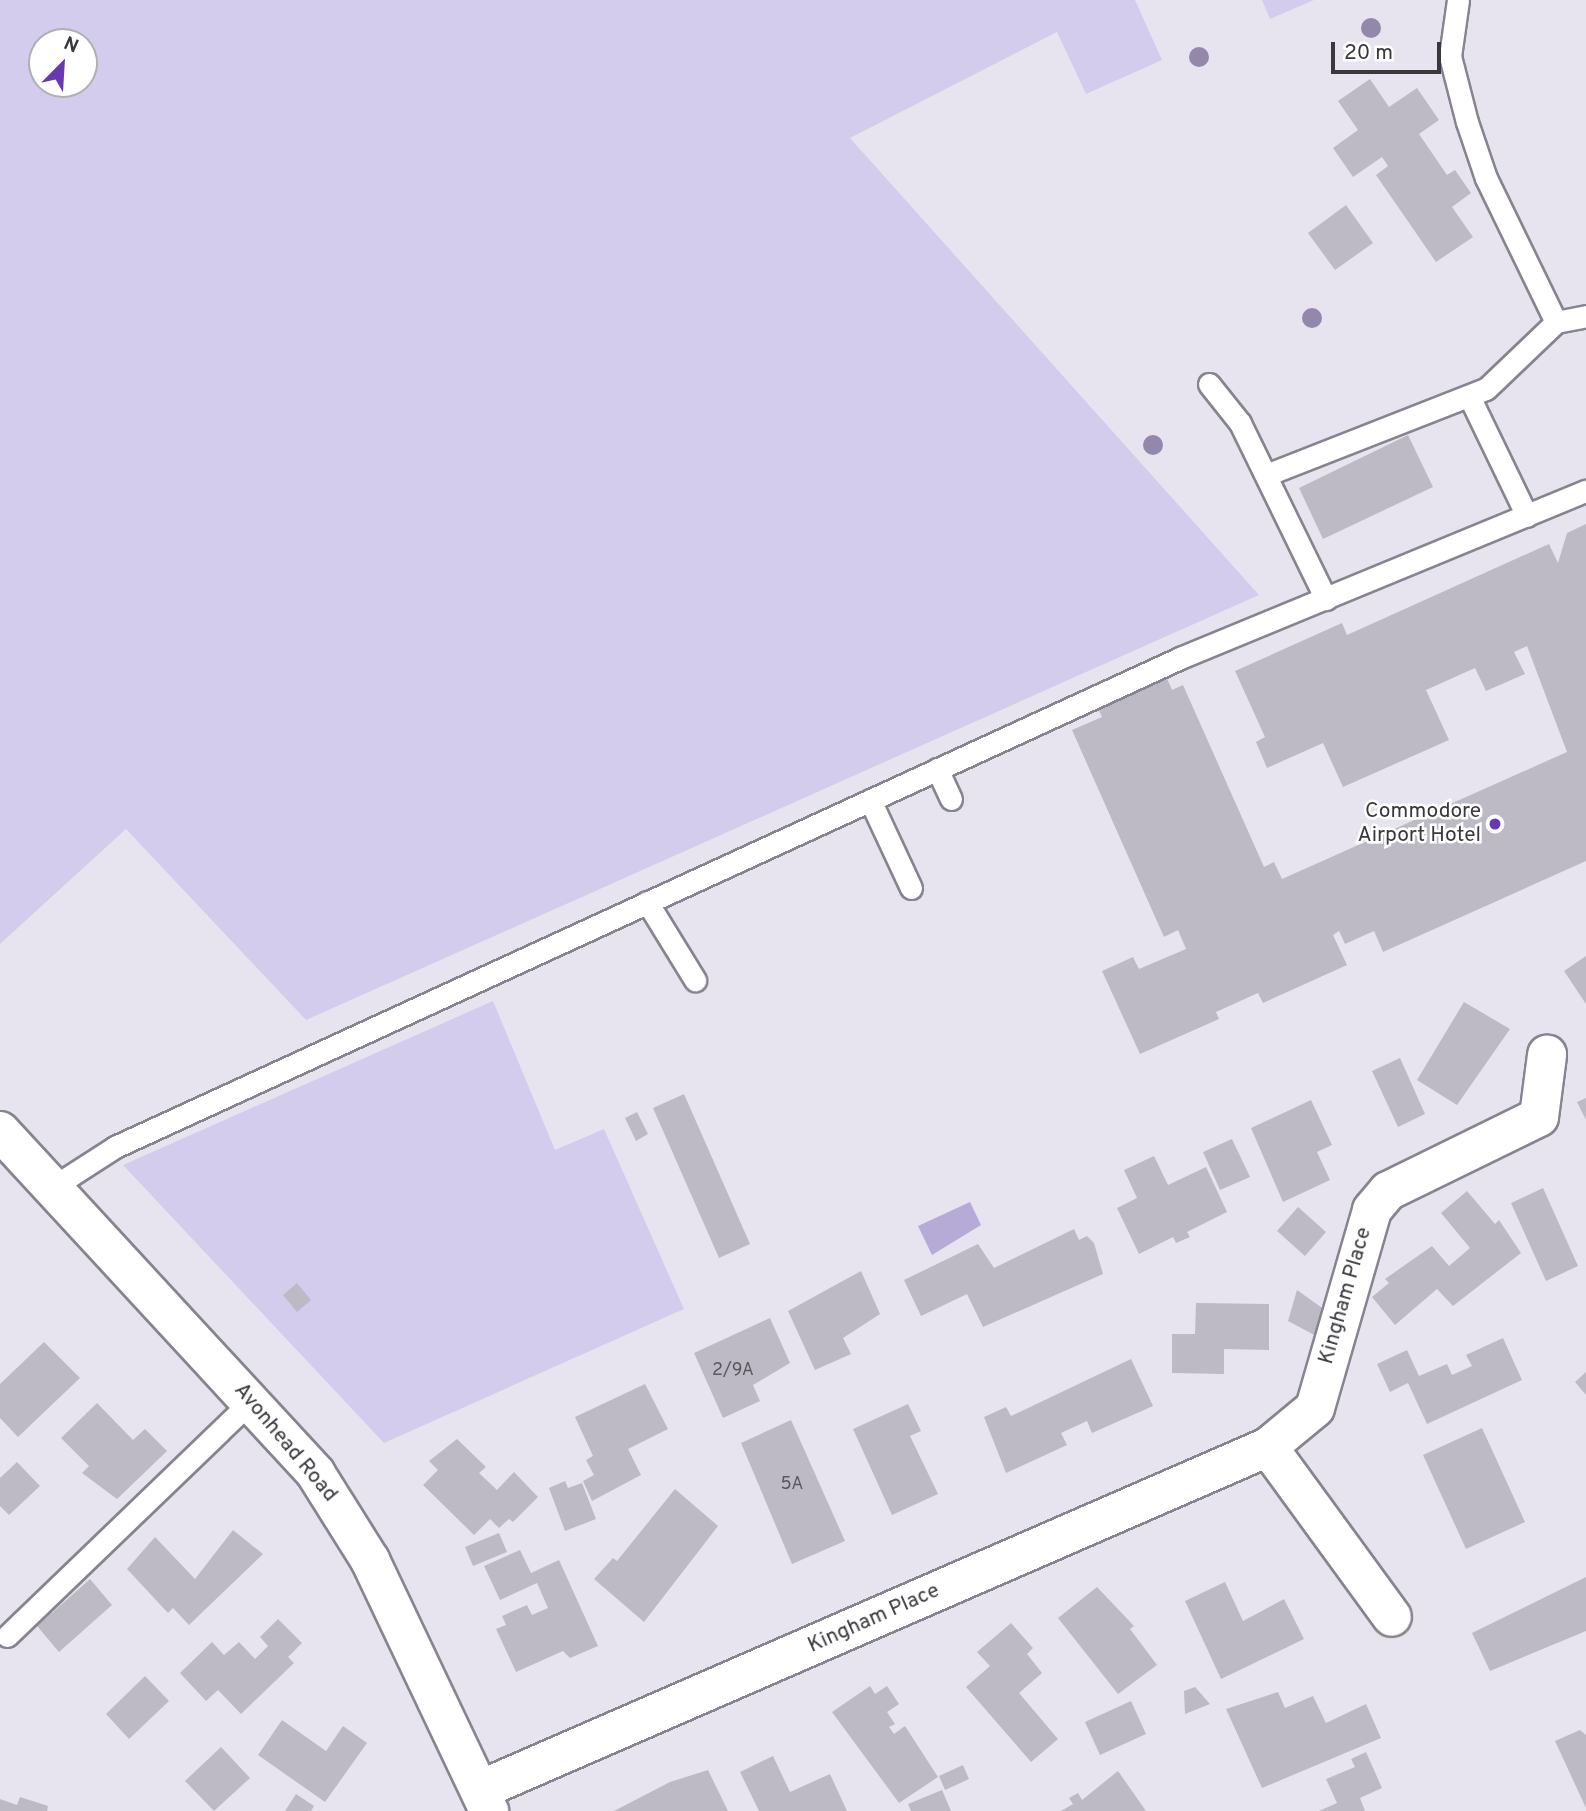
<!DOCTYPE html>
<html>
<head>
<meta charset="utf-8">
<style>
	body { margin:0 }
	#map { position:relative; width:1586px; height:1811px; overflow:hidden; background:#e7e4f0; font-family:Overpass,sans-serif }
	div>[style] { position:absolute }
	.green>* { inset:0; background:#d4ccec }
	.water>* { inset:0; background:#b6abd7 }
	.building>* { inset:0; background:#bdbac6 }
	.roads { filter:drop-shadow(2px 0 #86848f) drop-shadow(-2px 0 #86848f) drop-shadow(0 2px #86848f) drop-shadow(0 -2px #86848f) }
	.service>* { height:21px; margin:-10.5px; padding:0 10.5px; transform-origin:10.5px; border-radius:10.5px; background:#fff }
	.minor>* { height:38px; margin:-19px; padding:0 19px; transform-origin:19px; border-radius:19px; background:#fff }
	.trees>* { width:20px; height:20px; margin:-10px; border-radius:50%; background:#9388ac }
	.dots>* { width:19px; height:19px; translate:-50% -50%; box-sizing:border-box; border:4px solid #fff; border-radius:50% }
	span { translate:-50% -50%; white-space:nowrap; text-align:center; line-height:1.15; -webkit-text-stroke:5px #fff; paint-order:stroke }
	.number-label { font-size:18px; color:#5a585f }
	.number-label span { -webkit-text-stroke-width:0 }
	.poi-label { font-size:21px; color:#39383d }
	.right { translate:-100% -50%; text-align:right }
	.street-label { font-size:21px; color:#39383d }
	.north { position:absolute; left:28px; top:28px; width:70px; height:70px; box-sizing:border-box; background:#fff; border:2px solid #b0afb1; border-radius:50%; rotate:24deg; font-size:19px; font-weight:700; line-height:28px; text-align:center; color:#39383d }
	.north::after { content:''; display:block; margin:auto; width:24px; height:32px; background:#6738b0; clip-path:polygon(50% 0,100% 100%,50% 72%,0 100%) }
	.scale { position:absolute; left:1331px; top:42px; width:110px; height:32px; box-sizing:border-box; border:4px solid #39383d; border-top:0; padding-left:9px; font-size:21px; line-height:24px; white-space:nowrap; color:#39383d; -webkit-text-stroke:5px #fff; paint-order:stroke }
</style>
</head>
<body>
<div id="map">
	<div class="green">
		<div style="clip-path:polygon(evenodd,0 0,1135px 0,1162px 60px,1086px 94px,1057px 32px,850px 138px,1259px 595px,306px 1020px,126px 829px,0 944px,0 0,42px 42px,84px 42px,84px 84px,42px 84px,42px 42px)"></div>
		<div style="clip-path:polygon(1262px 0,1314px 0,1270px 19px)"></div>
		<div style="clip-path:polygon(493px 1001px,555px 1150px,604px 1129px,684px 1309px,384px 1443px,123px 1165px)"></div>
	</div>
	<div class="water">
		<div style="clip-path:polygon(970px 1202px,981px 1225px,932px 1255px,918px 1226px)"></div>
	</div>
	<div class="building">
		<div style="clip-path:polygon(1370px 79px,1389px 107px,1417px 88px,1439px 120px,1419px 134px,1447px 175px,1455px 170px,1471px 193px,1452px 207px,1473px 237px,1436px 262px,1376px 175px,1388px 166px,1382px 157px,1353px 177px,1333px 148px,1358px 130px,1338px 101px)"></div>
		<div style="clip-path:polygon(1346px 205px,1373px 243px,1335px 270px,1308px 233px)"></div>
		<div style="clip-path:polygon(1408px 435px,1433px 487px,1323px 539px,1299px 488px)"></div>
		<div style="clip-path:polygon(1586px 524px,1586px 861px,1383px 952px,1374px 931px,1345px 944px,1339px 931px,1333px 935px,1347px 965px,1263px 1003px,1258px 993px,1216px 1012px,1219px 1019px,1140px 1054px,1102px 971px,1133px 957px,1139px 969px,1186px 949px,1178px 930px,1164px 937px,1072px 730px,1102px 717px,1097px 706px,1166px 676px,1172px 690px,1183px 685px,1264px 867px,1274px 862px,1282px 879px,1567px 752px,1527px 646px,1514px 652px,1525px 674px,1486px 691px,1475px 668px,1426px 690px,1449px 740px,1343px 787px,1323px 743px,1267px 768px,1256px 742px,1265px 737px,1235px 671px,1342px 623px,1347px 635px,1549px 544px,1558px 563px,1567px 533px)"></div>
		<div style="clip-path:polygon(1586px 956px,1586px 1004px,1564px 971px)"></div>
		<div style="clip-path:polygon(1464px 1002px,1510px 1029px,1457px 1105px,1417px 1080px)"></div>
		<div style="clip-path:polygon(1400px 1058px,1425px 1114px,1398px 1127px,1372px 1071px)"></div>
		<div style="clip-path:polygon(684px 1094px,750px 1244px,719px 1258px,653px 1108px)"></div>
		<div style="clip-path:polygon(1586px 1098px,1586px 1120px,1577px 1102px)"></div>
		<div style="clip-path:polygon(1311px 1100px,1332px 1145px,1317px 1152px,1330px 1180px,1283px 1202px,1251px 1128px)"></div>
		<div style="clip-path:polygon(637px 1112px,648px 1134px,636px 1141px,625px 1118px)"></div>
		<div style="clip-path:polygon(1232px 1139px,1250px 1177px,1220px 1190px,1203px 1152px)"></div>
		<div style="clip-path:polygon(1154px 1156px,1168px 1185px,1206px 1167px,1227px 1212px,1187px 1232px,1190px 1237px,1176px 1243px,1173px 1237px,1139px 1254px,1117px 1208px,1137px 1198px,1124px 1170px)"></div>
		<div style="clip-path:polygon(1543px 1188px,1578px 1266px,1546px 1281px,1511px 1203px)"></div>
		<div style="clip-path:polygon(1467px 1191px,1495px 1224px,1499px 1220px,1521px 1253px,1453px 1306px,1437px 1289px,1395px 1325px,1372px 1297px,1389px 1283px,1385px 1279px,1432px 1246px,1449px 1266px,1470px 1248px,1441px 1213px)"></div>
		<div style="clip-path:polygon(1298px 1207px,1326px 1232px,1305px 1256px,1277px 1231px)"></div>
		<div style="clip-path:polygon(1074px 1229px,1079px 1240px,1087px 1236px,1094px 1243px,1103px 1274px,983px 1327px,967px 1294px,921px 1316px,904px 1280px,978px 1244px,994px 1268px)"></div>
		<div style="clip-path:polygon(861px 1271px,880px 1314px,843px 1338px,851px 1354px,815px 1370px,788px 1311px)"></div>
		<div style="clip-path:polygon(297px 1283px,311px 1300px,297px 1312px,283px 1295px)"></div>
		<div style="clip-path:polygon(1297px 1290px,1325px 1310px,1318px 1337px,1288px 1321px)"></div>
		<div style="clip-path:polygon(1196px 1303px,1269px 1304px,1269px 1350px,1224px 1349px,1224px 1374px,1172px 1373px,1172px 1334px,1195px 1334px)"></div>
		<div style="clip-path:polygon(770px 1318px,790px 1363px,753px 1385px,760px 1401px,723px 1418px,694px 1353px)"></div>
		<div style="clip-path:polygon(1503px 1338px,1522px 1380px,1427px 1424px,1408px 1383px,1390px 1392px,1377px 1364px,1407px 1350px,1419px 1376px,1447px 1364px,1452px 1375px,1472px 1366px,1466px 1355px)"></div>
		<div style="clip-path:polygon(44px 1342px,80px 1378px,18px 1437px,0 1418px,0 1384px)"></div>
		<div style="clip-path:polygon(1131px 1359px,1153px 1406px,1092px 1433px,1087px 1421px,1061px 1433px,1067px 1445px,1006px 1473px,984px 1417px,1006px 1407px,1011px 1416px)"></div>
		<div style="clip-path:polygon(1586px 1372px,1586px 1395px,1575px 1382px)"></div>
		<div style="clip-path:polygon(645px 1384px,668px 1429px,628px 1449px,641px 1475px,592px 1501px,583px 1481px,594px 1475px,586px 1460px,593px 1456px,575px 1417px)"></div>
		<div style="clip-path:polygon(97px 1403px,133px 1440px,145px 1429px,167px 1451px,117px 1499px,82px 1473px,89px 1466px,61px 1438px)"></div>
		<div style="clip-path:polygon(908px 1404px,921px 1431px,910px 1436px,938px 1494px,892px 1515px,853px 1429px)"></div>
		<div style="clip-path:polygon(791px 1420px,845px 1541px,792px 1564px,741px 1443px)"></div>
		<div style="clip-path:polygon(1482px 1428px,1525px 1522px,1466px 1549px,1423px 1455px)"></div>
		<div style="clip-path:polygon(457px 1439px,486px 1467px,479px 1473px,497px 1490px,514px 1472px,538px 1497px,513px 1522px,509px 1519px,499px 1528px,490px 1519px,474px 1535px,423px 1485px,438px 1470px,429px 1461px)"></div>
		<div style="clip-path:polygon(17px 1462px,40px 1486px,9px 1515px,0 1506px,0 1478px)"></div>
		<div style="clip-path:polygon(565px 1481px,568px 1488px,582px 1483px,596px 1519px,565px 1531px,549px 1488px)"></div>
		<div style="clip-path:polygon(675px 1489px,718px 1526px,644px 1622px,594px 1579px,613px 1558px,617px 1561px)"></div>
		<div style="clip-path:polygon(233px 1530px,263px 1554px,189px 1625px,173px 1608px,168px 1613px,127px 1569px,155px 1537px,195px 1579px)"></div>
		<div style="clip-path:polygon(499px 1533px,507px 1552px,473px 1566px,465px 1547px)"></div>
		<div style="clip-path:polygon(520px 1550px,531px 1573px,559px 1560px,598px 1646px,570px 1658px,563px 1651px,516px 1672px,496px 1629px,506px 1625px,502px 1616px,527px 1605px,532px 1615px,548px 1608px,537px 1583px,500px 1600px,484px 1566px)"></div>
		<div style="clip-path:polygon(1586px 1577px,1586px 1631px,1490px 1671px,1472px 1633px)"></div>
		<div style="clip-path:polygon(90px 1579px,112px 1605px,59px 1652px,37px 1626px)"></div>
		<div style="clip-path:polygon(1225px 1582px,1243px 1621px,1284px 1599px,1304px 1639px,1221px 1679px,1185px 1601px)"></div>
		<div style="clip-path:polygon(1097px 1587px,1134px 1626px,1130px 1629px,1157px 1665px,1118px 1694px,1058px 1618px)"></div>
		<div style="clip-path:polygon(278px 1619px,302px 1643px,288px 1657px,294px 1663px,241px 1714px,218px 1690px,206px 1701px,180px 1673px,212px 1642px,224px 1655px,239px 1642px,255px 1659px,268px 1646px,260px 1637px)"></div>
		<div style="clip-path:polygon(1011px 1623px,1033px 1648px,1027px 1654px,1042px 1673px,1019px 1693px,1058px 1739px,1031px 1762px,966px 1687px,990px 1666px,977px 1652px)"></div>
		<div style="clip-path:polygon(145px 1676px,169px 1701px,129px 1739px,106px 1714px)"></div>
		<div style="clip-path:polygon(870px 1686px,875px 1694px,887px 1686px,899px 1704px,887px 1712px,895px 1724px,889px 1727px,894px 1734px,905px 1726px,938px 1777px,899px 1803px,832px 1712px)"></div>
		<div style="clip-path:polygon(1195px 1687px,1210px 1704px,1185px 1714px,1184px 1691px)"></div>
		<div style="clip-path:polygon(1278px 1692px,1285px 1708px,1313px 1696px,1326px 1723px,1366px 1704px,1381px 1738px,1262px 1788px,1226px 1709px)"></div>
		<div style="clip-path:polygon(1131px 1701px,1146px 1734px,1100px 1755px,1085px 1722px)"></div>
		<div style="clip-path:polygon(282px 1720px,326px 1751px,343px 1726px,367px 1743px,325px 1802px,258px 1755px)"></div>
		<div style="clip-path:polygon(1580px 1730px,1586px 1735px,1586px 1808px,1555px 1741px)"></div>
		<div style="clip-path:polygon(221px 1747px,250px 1778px,214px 1811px,185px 1781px)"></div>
		<div style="clip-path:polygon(1366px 1752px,1382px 1788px,1360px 1798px,1365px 1811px,1319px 1811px,1337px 1803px,1326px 1779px,1355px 1767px,1351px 1759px)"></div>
		<div style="clip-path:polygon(773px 1756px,790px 1792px,830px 1774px,847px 1811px,759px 1811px,740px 1772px)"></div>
		<div style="clip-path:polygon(963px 1765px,969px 1779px,945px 1790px,939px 1776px)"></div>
		<div style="clip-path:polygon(708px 1770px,728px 1811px,614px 1811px,670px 1782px)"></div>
		<div style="clip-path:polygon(1118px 1771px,1146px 1811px,1061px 1811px,1073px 1804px,1069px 1798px,1078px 1793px,1082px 1800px)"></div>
		<div style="clip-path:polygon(942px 1790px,951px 1811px,911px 1811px,908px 1804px)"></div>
		<div style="clip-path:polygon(296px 1794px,314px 1806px,311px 1811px,285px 1811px)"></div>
		<div style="clip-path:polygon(20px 1797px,48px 1806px,47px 1811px,0 1811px,0 1799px,17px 1805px)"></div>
	</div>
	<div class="roads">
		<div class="service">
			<div style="left:1458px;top:0;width:57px;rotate:98.1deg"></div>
			<div style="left:1450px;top:56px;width:68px;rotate:75.6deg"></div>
			<div style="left:1467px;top:122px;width:59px;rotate:71.3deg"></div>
			<div style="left:1486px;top:178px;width:160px;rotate:64.1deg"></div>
			<div style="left:1209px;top:384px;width:50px;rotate:51.5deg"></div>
			<div style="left:1240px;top:423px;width:196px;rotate:64deg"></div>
			<div style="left:1469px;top:396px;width:133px;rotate:64.2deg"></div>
			<div style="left:1266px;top:475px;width:236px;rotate:-21.4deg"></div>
			<div style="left:1486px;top:389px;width:97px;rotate:-43.7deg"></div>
			<div style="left:1556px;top:322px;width:31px;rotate:-11deg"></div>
			<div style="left:937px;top:769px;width:33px;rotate:65deg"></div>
			<div style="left:870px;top:800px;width:97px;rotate:65deg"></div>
			<div style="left:647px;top:902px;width:92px;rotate:58.4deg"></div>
			<div style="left:53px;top:1187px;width:74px;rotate:-32.8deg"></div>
			<div style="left:115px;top:1147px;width:1172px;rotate:-24.66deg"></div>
			<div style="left:1180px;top:658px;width:439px;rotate:-22.4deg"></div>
			<div style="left:7px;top:1636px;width:339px;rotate:-43.9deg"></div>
		</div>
		<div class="minor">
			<div style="left:0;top:1131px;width:466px;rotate:47.3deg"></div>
			<div style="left:316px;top:1474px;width:102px;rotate:57.9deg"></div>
			<div style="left:370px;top:1560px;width:278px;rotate:64.6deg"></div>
			<div style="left:1268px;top:1447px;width:61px;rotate:-39.7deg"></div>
			<div style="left:1315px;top:1408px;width:206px;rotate:-73.9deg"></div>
			<div style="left:1372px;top:1210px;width:25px;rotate:-50deg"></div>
			<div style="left:1388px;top:1191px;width:168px;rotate:-26.1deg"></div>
			<div style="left:1539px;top:1117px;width:63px;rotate:-82.6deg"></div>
			<div style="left:480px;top:1790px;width:859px;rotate:-23.52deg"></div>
			<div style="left:1268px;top:1447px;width:210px;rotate:53.9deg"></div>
		</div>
	</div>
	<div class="trees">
		<div style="left:1371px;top:28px"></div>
		<div style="left:1199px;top:57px"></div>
		<div style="left:1312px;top:318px"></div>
		<div style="left:1153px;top:445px"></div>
	</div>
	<div class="dots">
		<div style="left:1495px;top:824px;background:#6738b0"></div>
	</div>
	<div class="number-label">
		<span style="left:733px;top:1371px">2/9A</span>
		<span style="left:792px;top:1485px">5A</span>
	</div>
	<div class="poi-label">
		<span class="right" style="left:1481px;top:824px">Commodore<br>Airport Hotel</span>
	</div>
	<div class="street-label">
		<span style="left:1346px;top:1296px;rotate:-74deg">Kingham Place</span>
		<span style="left:285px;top:1443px;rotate:50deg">Avonhead Road</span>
		<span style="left:874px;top:1619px;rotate:-24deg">Kingham Place</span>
	</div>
	<div class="north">N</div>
	<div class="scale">20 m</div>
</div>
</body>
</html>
